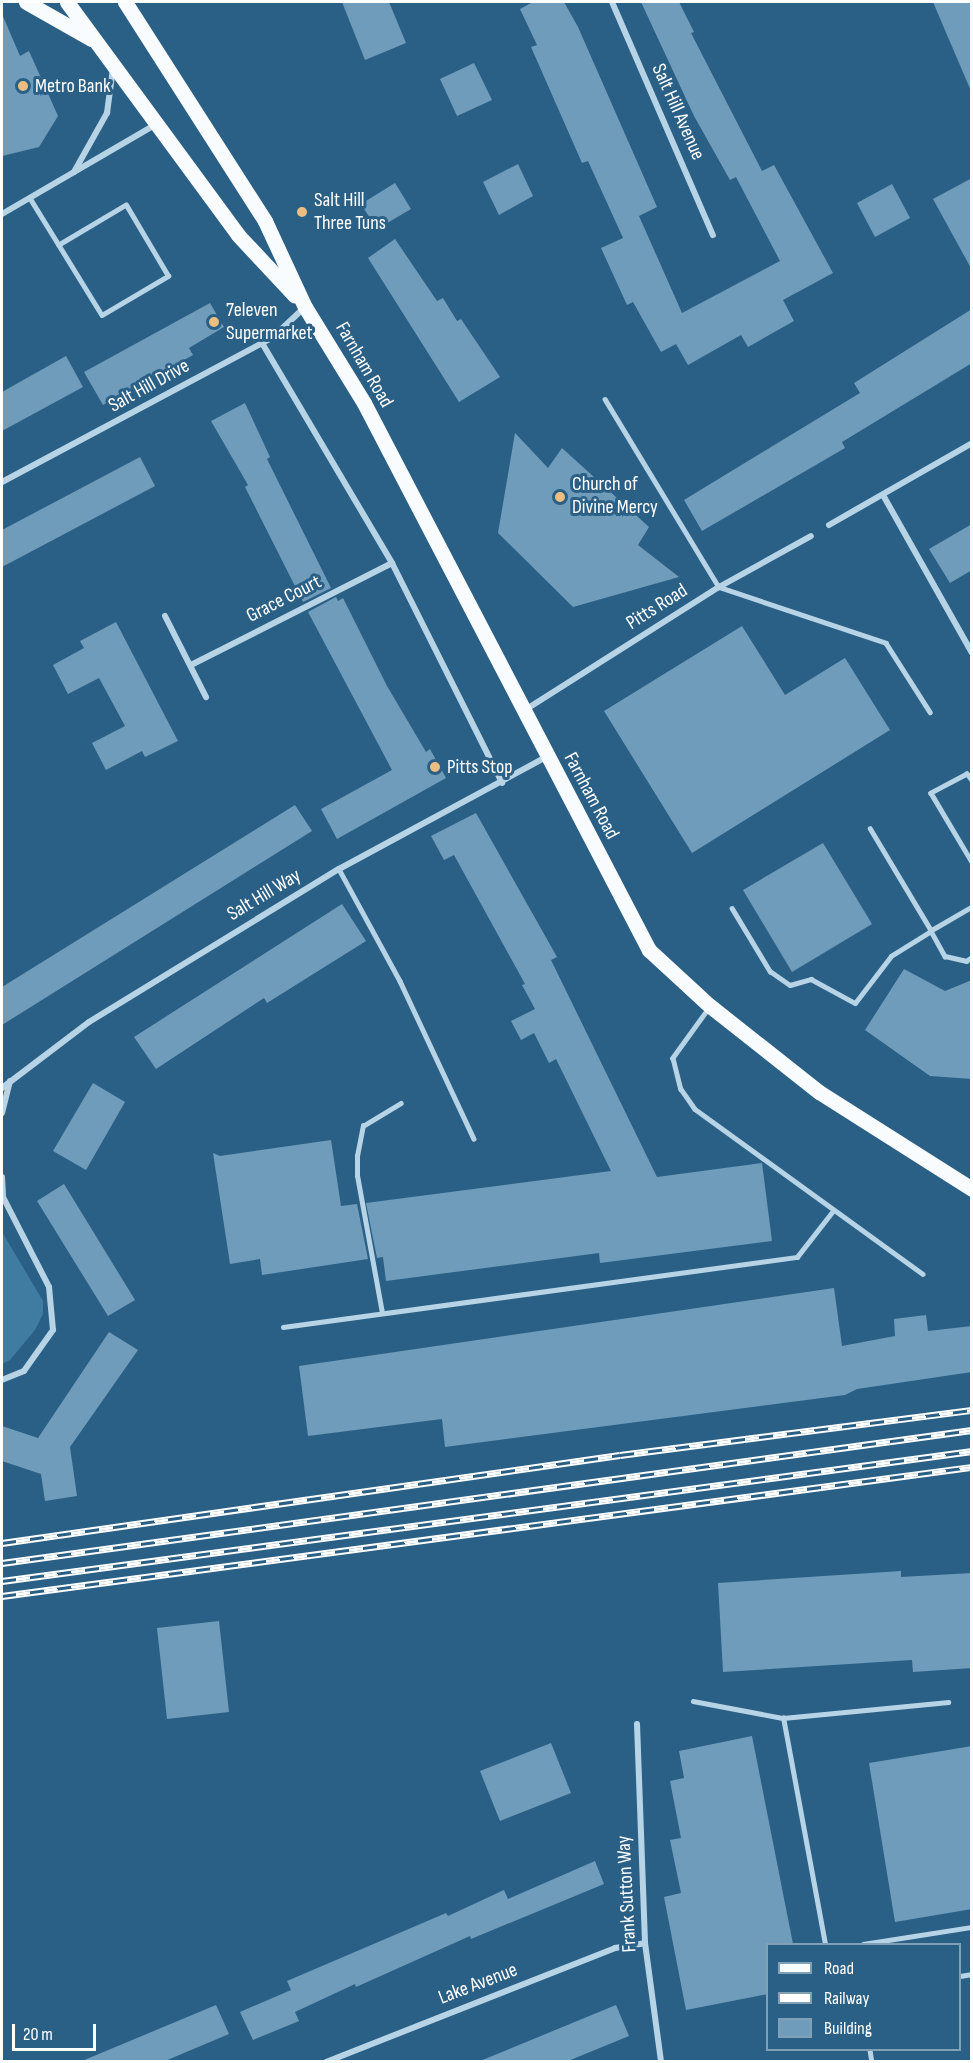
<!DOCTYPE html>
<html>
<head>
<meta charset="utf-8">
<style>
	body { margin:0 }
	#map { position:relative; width:973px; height:2063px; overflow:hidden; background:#2b6086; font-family:"Sofia Sans Condensed",sans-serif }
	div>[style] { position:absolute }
	.green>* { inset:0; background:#407ba2 }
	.building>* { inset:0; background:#6f9cba }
	.lane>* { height:4.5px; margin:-2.25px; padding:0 2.25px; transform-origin:2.25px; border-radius:2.25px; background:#b7d4e7 }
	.street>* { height:6px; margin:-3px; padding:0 3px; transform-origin:3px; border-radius:3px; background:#b7d4e7 }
	.primary>* { height:15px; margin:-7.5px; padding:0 7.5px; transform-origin:7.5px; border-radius:7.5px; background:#f9fcfe }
	.rail>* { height:7px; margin-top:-3.5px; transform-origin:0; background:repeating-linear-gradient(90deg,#2b6086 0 14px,#fff 0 28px); box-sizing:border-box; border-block:2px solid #fff }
	.dots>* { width:16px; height:16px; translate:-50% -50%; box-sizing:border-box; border:3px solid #2b6086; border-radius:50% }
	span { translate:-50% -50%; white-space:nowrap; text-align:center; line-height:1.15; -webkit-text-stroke:6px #2b6086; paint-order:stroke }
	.poi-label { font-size:20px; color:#fff }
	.left { translate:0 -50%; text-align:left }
	.street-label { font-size:20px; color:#fff }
	.frame { position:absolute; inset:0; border:3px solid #fff; pointer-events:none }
	.legend { position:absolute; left:766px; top:1943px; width:195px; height:108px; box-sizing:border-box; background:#2b6086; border:2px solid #80a0b6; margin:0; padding:8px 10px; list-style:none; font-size:18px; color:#fff }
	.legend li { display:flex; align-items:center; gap:12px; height:30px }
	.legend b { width:30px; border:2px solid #80a0b6 }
	.scale { position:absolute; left:12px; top:2024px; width:84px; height:27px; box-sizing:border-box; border:3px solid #fff; border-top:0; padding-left:8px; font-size:18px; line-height:21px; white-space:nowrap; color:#fff; -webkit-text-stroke:4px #2b6086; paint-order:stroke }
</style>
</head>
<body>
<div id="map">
	<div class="green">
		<div style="clip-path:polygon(2px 1232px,43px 1301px,43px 1314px,35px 1330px,10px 1360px,2px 1364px)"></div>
	</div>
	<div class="building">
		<div style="clip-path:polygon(342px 2px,389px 2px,406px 43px,365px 60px)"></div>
		<div style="clip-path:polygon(533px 2px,564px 2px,578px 27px,657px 207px,639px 216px,682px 313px,780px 261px,736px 177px,730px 180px,694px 116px,641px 2px,679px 2px,694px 32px,691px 33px,762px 171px,774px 165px,833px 273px,783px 300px,794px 321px,748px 347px,741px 335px,688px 365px,676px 344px,661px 352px,633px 302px,627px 305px,601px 248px,623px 238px,588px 161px,582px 163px,531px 47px,537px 45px,520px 9px)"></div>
		<div style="clip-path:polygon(933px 2px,972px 2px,972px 91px,971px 91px)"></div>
		<div style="clip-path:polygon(2px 14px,20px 56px,29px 51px,58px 116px,39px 147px,2px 156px)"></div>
		<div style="clip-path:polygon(474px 63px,492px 100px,457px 116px,440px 79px)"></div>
		<div style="clip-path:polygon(518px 164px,533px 196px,499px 215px,483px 182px)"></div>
		<div style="clip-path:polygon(972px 178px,972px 270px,933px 199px)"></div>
		<div style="clip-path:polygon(395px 183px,411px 209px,377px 229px,361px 204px)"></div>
		<div style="clip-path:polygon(892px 184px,910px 218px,875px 237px,857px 203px)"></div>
		<div style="clip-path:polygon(395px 239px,437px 301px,443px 298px,457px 321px,461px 319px,500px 377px,459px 402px,368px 258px)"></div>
		<div style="clip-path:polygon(210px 303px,224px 327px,189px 348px,193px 355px,103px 405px,84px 372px)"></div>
		<div style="clip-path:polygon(972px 309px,972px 363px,842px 442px,845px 448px,702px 531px,684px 500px,860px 393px,854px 383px)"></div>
		<div style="clip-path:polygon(66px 356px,83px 387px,2px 431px,2px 392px)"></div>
		<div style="clip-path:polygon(245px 403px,270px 457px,267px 459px,331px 588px,303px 602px,245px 487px,248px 485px,211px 421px)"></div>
		<div style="clip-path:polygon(515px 433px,548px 468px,562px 448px,649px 527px,638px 545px,679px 577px,573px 607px,498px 533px)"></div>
		<div style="clip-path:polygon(140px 457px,155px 486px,2px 567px,2px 530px)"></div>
		<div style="clip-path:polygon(972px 524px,972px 570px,950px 583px,929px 549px)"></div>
		<div style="clip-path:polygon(336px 597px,338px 601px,343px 598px,387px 686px,426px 752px,430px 749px,446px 778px,337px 839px,321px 809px,392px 770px,308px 612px)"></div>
		<div style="clip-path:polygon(116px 622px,178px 741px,145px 757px,142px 751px,106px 770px,92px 743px,125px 726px,99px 678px,68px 694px,53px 665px,84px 648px,80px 641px)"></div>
		<div style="clip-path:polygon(742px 626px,785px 695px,845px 658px,890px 730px,692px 853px,604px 711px)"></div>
		<div style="clip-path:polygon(295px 805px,312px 831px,2px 1025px,2px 987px)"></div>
		<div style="clip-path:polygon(476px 813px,557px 957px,551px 960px,657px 1177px,762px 1163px,772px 1241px,600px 1263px,599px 1253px,386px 1281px,383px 1257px,377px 1258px,366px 1203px,611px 1171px,556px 1059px,549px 1063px,534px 1033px,521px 1040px,511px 1021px,535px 1009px,522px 985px,525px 984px,454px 855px,444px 860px,431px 836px)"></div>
		<div style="clip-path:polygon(823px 843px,872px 924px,792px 972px,743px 890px)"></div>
		<div style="clip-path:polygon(342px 904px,366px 941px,267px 1003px,264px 998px,156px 1069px,134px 1037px)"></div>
		<div style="clip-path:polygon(904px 969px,945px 991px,972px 980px,972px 1079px,930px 1076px,865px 1030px)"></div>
		<div style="clip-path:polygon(93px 1083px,125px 1102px,86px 1170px,53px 1151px)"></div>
		<div style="clip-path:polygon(331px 1140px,341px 1206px,357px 1204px,368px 1259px,262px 1275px,260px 1259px,230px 1264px,213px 1153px,220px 1156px)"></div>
		<div style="clip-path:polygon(64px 1184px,135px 1300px,108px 1316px,37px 1201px)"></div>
		<div style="clip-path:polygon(834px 1288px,842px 1346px,895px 1336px,894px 1319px,926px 1315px,928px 1331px,972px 1326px,972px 1372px,857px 1389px,845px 1395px,445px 1447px,442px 1419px,308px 1436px,299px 1366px)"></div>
		<div style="clip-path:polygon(109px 1332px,138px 1350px,70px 1447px,77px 1496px,45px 1501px,41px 1474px,2px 1461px,2px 1426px,38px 1438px)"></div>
		<div style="clip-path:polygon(901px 1571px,901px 1577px,972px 1573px,972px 1668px,913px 1672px,912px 1660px,723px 1672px,718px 1583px)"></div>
		<div style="clip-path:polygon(219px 1621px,229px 1712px,167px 1719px,157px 1628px)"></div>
		<div style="clip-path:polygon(752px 1736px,793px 1944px,768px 1944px,768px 1994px,686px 2010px,664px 1897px,681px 1893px,670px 1840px,681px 1838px,670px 1781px,684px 1778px,679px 1751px)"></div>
		<div style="clip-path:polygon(551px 1743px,571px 1793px,500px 1821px,480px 1771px)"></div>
		<div style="clip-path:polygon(972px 1746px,972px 1909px,895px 1922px,869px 1763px)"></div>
		<div style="clip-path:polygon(595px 1861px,604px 1884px,471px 1939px,470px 1936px,356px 1987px,355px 1984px,295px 2012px,299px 2021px,253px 2040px,240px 2012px,291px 1990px,287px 1981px,446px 1913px,448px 1916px,504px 1890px,508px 1899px)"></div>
		<div style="clip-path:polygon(216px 2005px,229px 2034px,165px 2061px,82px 2061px)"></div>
		<div style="clip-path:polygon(616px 2005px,629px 2036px,568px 2061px,480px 2061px)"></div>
	</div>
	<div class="lane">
		<div style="left:30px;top:198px;width:137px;rotate:58.4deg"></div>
		<div style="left:102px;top:315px;width:77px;rotate:-30.6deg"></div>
		<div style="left:168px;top:276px;width:82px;rotate:-120.6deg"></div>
		<div style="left:126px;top:205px;width:78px;rotate:149.2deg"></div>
		<div style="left:605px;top:399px;width:220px;rotate:58.8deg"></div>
		<div style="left:719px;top:587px;width:176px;rotate:18.5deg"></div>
		<div style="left:886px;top:643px;width:82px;rotate:57.5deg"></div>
		<div style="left:972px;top:781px;width:9px;rotate:-126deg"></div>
		<div style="left:967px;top:774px;width:41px;rotate:152.2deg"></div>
		<div style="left:931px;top:793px;width:80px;rotate:59.3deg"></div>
		<div style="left:339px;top:869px;width:128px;rotate:61.4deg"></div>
		<div style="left:400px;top:981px;width:174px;rotate:64.9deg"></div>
		<div style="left:972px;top:907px;width:48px;rotate:149.7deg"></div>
		<div style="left:931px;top:931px;width:29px;rotate:61deg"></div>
		<div style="left:945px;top:956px;width:22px;rotate:13deg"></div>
		<div style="left:966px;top:961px;width:7px;rotate:-34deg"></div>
		<div style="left:732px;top:908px;width:74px;rotate:58.9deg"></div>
		<div style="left:770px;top:971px;width:24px;rotate:35deg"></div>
		<div style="left:790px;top:985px;width:22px;rotate:-16deg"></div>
		<div style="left:811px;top:979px;width:50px;rotate:28.6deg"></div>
		<div style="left:855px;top:1003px;width:59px;rotate:-52.5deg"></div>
		<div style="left:891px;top:956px;width:47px;rotate:-32deg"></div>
		<div style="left:931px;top:931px;width:119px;rotate:-120.9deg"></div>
		<div style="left:709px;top:1008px;width:62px;rotate:125.8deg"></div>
		<div style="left:673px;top:1058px;width:32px;rotate:76deg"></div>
		<div style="left:681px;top:1089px;width:24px;rotate:55deg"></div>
		<div style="left:695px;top:1109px;width:281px;rotate:35.9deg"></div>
		<div style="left:382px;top:1313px;width:139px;rotate:-100.3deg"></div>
		<div style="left:357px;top:1176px;width:20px;rotate:-90deg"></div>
		<div style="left:357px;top:1156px;width:31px;rotate:-79deg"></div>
		<div style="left:363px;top:1126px;width:44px;rotate:-31.2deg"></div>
		<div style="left:283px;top:1327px;width:519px;rotate:-7.76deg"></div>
		<div style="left:797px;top:1257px;width:58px;rotate:-52deg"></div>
		<div style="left:693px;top:1701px;width:92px;rotate:10.7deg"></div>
		<div style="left:825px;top:1944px;width:230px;rotate:-100.5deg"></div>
		<div style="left:783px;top:1718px;width:166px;rotate:-5.5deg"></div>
		<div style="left:863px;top:1944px;width:110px;rotate:-8.9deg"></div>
		<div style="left:960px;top:1976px;width:12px;rotate:-9deg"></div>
		<div style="left:870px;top:2050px;width:12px;rotate:81deg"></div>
	</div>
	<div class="street">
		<div style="left:612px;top:2px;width:254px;rotate:66.6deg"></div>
		<div style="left:74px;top:172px;width:68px;rotate:-60.8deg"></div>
		<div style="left:107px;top:113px;width:45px;rotate:-82.4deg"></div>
		<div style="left:2px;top:214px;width:177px;rotate:-30.2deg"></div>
		<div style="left:262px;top:343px;width:256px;rotate:59.4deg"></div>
		<div style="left:392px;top:563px;width:246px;rotate:63.4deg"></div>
		<div style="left:2px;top:482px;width:307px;rotate:-28.1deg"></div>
		<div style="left:273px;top:337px;width:42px;rotate:-43.1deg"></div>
		<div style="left:883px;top:495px;width:181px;rotate:60.6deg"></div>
		<div style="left:829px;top:525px;width:165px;rotate:-29.8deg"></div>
		<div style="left:165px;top:616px;width:91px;rotate:63.2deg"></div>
		<div style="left:191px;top:665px;width:225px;rotate:-26.9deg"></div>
		<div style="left:525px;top:710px;width:230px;rotate:-32.4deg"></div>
		<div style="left:719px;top:587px;width:105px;rotate:-29deg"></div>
		<div style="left:2px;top:1088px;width:109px;rotate:-37.2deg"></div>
		<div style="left:89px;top:1022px;width:293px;rotate:-31.5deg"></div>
		<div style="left:339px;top:869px;width:235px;rotate:-28.4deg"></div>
		<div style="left:2px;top:1113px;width:33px;rotate:-76deg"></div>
		<div style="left:2px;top:1177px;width:20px;rotate:87deg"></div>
		<div style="left:3px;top:1197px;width:101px;rotate:62.9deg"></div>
		<div style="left:49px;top:1287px;width:43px;rotate:84.7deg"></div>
		<div style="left:53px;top:1330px;width:50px;rotate:125.3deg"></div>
		<div style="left:24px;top:1371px;width:24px;rotate:158deg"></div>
		<div style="left:637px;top:1724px;width:219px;rotate:87.9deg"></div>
		<div style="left:645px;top:1943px;width:120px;rotate:82.3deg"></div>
		<div style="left:326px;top:2062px;width:311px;rotate:-21.5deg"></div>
		<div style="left:615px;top:1948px;width:30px;rotate:-9deg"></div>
	</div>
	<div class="primary">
		<div style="left:26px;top:2px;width:75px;rotate:29.6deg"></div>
		<div style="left:67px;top:2px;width:289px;rotate:53.7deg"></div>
		<div style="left:238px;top:235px;width:83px;rotate:46.9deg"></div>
		<div style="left:125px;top:2px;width:260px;rotate:57.4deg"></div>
		<div style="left:265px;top:221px;width:95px;rotate:65.1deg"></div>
		<div style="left:305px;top:307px;width:113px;rotate:58.4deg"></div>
		<div style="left:364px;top:403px;width:617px;rotate:62.48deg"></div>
		<div style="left:649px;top:950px;width:83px;rotate:42.6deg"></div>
		<div style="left:710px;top:1006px;width:139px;rotate:38.3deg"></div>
		<div style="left:819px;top:1092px;width:181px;rotate:32.4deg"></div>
	</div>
	<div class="rail">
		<div style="left:2px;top:1543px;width:624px;rotate:-8.1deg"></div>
		<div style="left:620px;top:1455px;width:355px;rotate:-7.3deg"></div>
		<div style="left:2px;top:1563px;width:979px;rotate:-7.81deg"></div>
		<div style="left:2px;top:1581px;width:979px;rotate:-7.63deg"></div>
		<div style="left:2px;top:1596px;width:979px;rotate:-7.58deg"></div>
	</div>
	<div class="dots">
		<div style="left:23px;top:86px;background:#edbe80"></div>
		<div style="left:302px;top:212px;background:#edbe80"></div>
		<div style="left:214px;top:322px;background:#edbe80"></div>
		<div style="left:560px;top:497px;background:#edbe80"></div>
		<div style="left:435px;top:767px;background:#edbe80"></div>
	</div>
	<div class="poi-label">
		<span class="left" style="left:35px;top:86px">Metro Bank</span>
		<span class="left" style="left:314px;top:212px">Salt Hill<br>Three Tuns</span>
		<span class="left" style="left:226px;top:322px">7eleven<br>Supermarket</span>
		<span class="left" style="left:572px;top:496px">Church of<br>Divine Mercy</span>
		<span class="left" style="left:447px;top:767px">Pitts Stop</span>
	</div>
	<div class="street-label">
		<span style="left:678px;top:112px;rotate:66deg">Salt Hill Avenue</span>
		<span style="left:364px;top:365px;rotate:60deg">Farnham Road</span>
		<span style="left:149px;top:386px;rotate:-29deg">Salt Hill Drive</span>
		<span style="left:284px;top:599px;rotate:-27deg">Grace Court</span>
		<span style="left:657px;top:607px;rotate:-32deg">Pitts Road</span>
		<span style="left:591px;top:796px;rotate:62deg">Farnham Road</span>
		<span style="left:264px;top:895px;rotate:-31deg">Salt Hill Way</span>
		<span style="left:627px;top:1894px;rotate:-93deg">Frank Sutton Way</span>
		<span style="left:478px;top:1984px;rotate:-21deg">Lake Avenue</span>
	</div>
	<div class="frame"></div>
	<ul class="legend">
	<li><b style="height:8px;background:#f9fcfe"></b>Road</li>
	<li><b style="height:8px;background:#fff"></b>Railway</li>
	<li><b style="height:16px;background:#6f9cba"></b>Building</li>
	</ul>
	<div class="scale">20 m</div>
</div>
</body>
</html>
